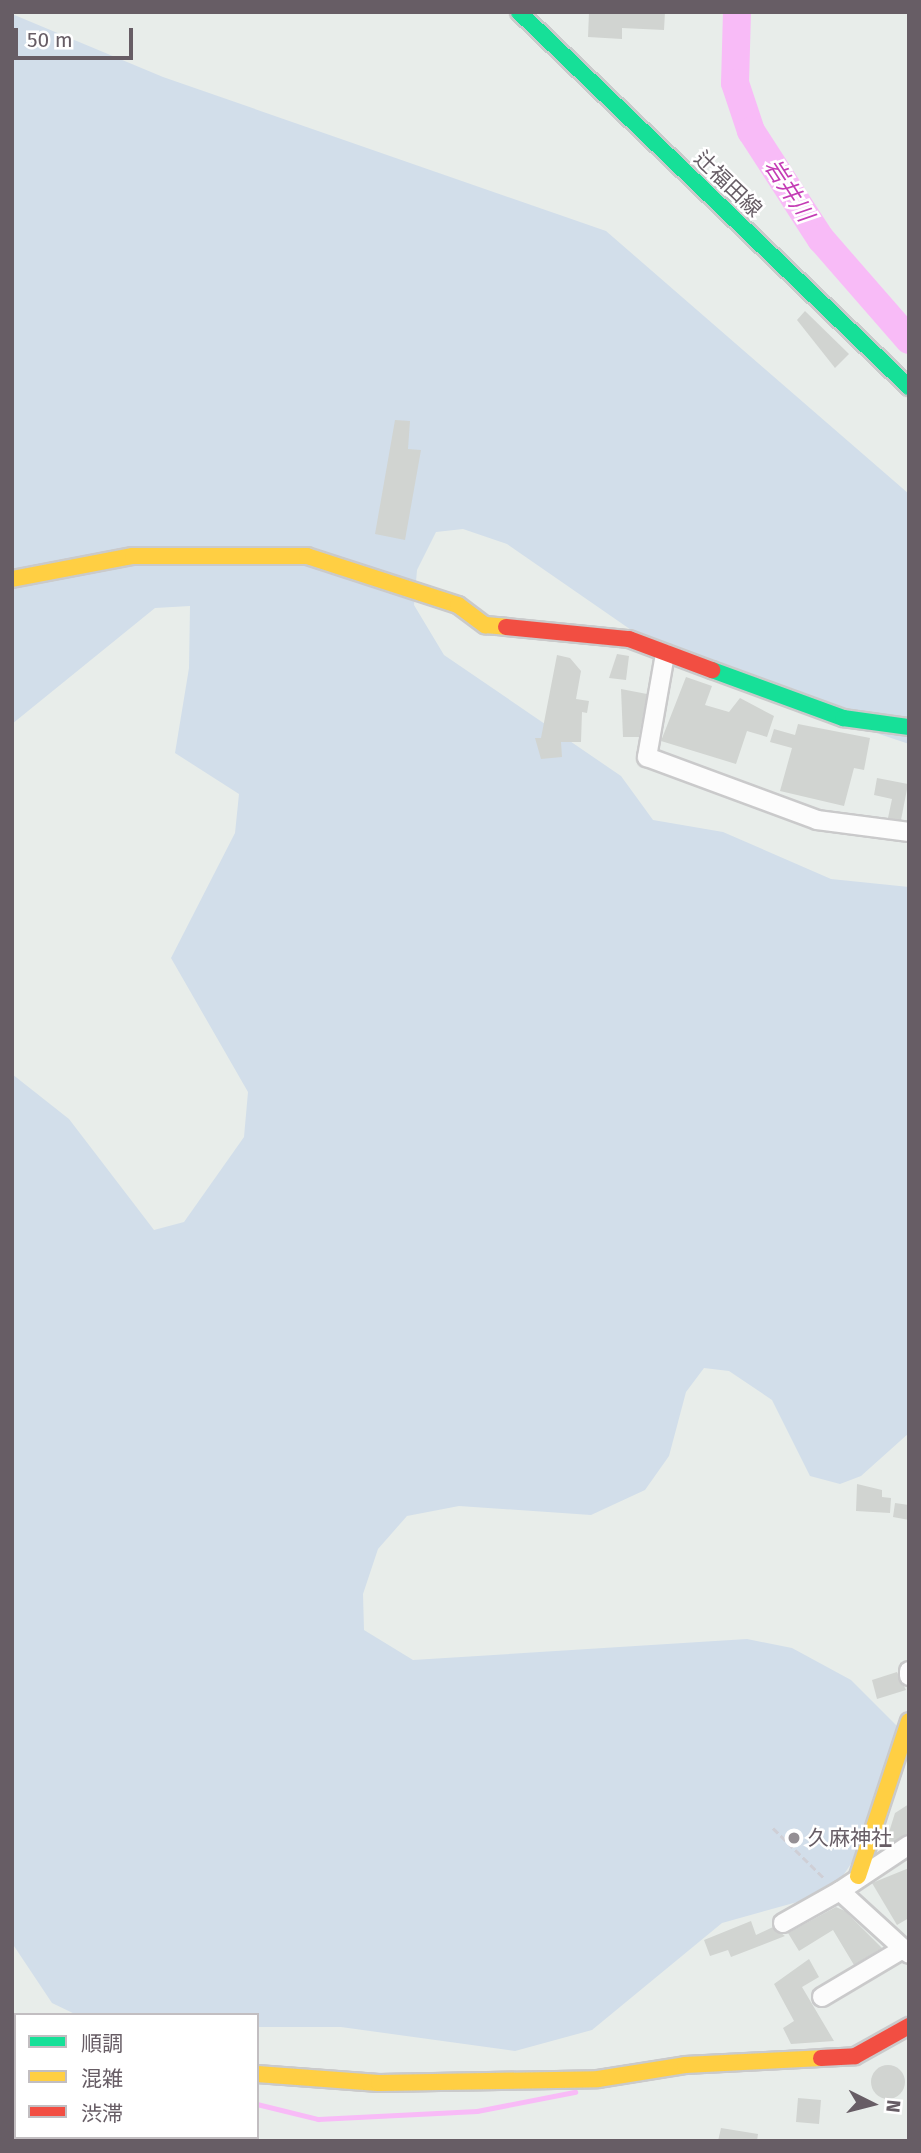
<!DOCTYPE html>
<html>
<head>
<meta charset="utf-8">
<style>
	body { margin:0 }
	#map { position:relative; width:921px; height:2153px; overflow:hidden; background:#e8edea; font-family:"Fira Sans","Noto Sans JP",sans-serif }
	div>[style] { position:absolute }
	.green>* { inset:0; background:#d2deea }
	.stream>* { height:4.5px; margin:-2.25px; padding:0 2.25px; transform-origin:2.25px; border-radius:2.25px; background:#f8bbf7 }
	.river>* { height:28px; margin:-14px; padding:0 14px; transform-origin:14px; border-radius:14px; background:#f8bbf7 }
	.building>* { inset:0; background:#d1d4d1 }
	.round { border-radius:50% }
	.path>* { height:2.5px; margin-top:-1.25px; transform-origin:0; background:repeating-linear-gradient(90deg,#cfcfd6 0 7px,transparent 0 10.5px) }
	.roads { filter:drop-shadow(2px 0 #cacacb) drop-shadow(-2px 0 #cacacb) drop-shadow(0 2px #cacacb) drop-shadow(0 -2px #cacacb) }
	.street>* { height:18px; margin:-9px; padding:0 9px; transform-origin:9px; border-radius:9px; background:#fcfcfc }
	.fast>* { height:16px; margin:-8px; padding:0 8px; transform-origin:8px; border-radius:8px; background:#16e098 }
	.slow>* { height:16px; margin:-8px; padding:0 8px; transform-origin:8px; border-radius:8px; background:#ffcf43 }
	.jam>* { height:16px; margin:-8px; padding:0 8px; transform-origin:8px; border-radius:8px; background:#f24e42 }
	.dots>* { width:19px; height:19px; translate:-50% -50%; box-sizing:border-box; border:4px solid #fff; border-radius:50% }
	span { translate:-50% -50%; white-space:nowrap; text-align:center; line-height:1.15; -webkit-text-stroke:5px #fff; paint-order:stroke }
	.street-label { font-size:21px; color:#675d65 }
	.poi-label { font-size:21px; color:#675d65 }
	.left { translate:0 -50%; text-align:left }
	.water-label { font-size:23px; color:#c43cb5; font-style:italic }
	.frame { position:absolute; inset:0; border:14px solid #675d65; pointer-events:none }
	.legend { position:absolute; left:14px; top:2013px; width:245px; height:126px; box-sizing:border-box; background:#fff; border:2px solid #c2bec1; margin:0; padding:9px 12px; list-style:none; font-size:21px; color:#675d65 }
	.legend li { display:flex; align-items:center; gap:14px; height:35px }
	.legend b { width:35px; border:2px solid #c2bec1 }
	.north { position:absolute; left:837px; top:2069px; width:70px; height:70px; -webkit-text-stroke:5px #fff; paint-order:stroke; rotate:96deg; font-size:19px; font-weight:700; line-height:28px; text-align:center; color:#675d65 }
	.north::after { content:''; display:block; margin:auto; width:24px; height:32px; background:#675d65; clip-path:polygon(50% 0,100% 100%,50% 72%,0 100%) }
	.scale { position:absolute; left:14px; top:28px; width:119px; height:32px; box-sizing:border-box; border:4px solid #675d65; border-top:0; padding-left:9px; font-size:21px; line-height:24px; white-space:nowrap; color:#675d65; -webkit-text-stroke:5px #fff; paint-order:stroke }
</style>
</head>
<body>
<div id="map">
	<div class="green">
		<div style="clip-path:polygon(12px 14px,163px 77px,606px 231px,909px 494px,909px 744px,689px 670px,507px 544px,463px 529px,436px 532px,417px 570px,414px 605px,444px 655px,621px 776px,653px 820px,723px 832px,831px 879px,909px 887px,909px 1433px,861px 1476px,840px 1484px,810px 1476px,772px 1400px,729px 1371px,704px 1368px,686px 1392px,669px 1456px,645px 1490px,591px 1515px,459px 1506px,407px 1516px,378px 1549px,363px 1594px,364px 1630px,413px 1660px,747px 1639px,792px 1648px,851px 1680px,899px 1728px,859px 1852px,838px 1883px,819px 1896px,722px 1923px,592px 2030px,515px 2051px,341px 2027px,257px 2027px,257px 2015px,77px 2015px,52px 2003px,12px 1943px,12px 1074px,69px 1119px,154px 1230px,184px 1222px,244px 1137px,248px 1092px,171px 958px,235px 833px,239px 794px,175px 753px,189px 668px,190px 606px,155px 608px,12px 724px)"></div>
	</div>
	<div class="stream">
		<div style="left:257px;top:2104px;width:63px;rotate:13.8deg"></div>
		<div style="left:318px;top:2119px;width:159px;rotate:-2.9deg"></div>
		<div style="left:477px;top:2111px;width:100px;rotate:-11deg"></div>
		<div style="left:12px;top:2114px;width:4px"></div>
	</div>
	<div class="river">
		<div style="left:737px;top:12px;width:71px;rotate:91.6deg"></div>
		<div style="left:735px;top:83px;width:51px;rotate:71.6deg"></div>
		<div style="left:751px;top:131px;width:129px;rotate:57.1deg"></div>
		<div style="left:821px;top:239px;width:134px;rotate:48.9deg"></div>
	</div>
	<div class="building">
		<div style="clip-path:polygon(589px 12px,665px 12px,664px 30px,622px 28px,622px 39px,588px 37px)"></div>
		<div style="clip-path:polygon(805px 311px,849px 354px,835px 368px,797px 320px)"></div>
		<div style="clip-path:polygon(395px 420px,410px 421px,408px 449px,421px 450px,405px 540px,375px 534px)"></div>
		<div style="clip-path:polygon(617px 654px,629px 656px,626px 680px,609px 678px)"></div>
		<div style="clip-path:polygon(557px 655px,570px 658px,581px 671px,576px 699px,589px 701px,587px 713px,582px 712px,581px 742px,561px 742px,562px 757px,541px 759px,535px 738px,541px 738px)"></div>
		<div style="clip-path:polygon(686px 677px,712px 686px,705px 705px,729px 712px,740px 698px,774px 716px,767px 737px,747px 731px,736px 764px,661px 741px)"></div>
		<div style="clip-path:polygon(621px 689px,647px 694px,639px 737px,623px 737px)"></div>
		<div style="clip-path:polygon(798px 724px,870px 738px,864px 770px,854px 768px,844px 806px,780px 791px,792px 748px,770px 742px,774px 729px,795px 735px)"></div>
		<div style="clip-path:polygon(877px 778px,908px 784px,901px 820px,888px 818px,892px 799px,874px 795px)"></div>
		<div style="clip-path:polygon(857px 1484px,882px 1490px,882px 1497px,891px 1498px,890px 1513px,856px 1511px)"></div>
		<div style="clip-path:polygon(895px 1503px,909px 1505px,909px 1520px,893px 1517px)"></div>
		<div style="clip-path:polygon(897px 1672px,906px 1690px,877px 1699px,872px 1680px)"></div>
		<div style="clip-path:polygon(909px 1804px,909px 1833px,884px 1848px,895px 1813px)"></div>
		<div style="clip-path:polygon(909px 1868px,909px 1918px,897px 1925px,872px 1883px)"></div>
		<div style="clip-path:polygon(836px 1907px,845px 1911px,882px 1948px,854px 1965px,833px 1930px,799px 1951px,788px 1933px)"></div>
		<div style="clip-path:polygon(751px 1921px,756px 1935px,773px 1927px,785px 1936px,731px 1957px,728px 1950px,710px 1956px,704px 1940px)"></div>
		<div style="clip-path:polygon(809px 1959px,819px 1977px,802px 1987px,834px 2041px,791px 2044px,783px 2028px,794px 2021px,774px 1984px)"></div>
		<div class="round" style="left:871px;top:2065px;width:34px;height:34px"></div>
		<div style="clip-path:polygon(798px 2098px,821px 2100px,819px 2124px,796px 2122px)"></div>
		<div style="clip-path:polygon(721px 2128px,758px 2134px,757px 2141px,718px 2141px)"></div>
	</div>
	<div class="path">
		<div style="left:773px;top:1828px;width:73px;rotate:44.4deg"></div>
	</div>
	<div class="roads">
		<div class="street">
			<div style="left:665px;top:654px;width:105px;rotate:99.9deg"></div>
			<div style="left:647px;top:757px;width:181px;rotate:20.3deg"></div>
			<div style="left:817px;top:820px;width:93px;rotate:7.4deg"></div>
			<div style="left:909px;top:1671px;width:5px;rotate:90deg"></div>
			<div style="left:909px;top:1845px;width:83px;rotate:146.3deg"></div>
			<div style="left:840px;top:1891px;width:93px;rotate:42.4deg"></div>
			<div style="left:783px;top:1923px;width:65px;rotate:-29.3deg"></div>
			<div style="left:822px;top:1997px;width:94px;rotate:-30.7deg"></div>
			<div style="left:12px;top:2085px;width:4px"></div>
		</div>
		<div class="fast">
			<div style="left:519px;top:12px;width:541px;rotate:43.88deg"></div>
			<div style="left:712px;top:670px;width:140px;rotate:20.1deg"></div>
			<div style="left:843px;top:718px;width:67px;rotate:7.8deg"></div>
		</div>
		<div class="slow">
			<div style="left:12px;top:579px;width:123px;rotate:-10.8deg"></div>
			<div style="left:133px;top:556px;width:174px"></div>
			<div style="left:307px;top:556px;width:159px;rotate:18deg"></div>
			<div style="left:458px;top:605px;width:34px;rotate:37deg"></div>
			<div style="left:485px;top:625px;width:21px;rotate:5deg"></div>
			<div style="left:858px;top:1876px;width:163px;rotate:-71.8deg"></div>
			<div style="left:257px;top:2074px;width:122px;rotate:4.2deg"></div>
			<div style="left:379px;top:2083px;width:219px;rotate:-1deg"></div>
			<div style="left:598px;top:2079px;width:88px;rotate:-9.1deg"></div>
			<div style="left:685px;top:2065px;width:136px;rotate:-2.9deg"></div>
		</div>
		<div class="jam">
			<div style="left:506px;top:627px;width:124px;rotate:5.6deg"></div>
			<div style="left:629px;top:639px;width:89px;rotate:20.5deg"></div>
			<div style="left:821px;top:2058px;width:34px;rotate:-3deg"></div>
			<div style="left:855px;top:2056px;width:62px;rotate:-29.1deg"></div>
		</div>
	</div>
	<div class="dots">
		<div style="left:794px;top:1838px;background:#948f94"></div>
	</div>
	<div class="street-label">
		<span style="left:728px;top:184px;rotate:44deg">辻福田線</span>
	</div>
	<div class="poi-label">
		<span class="left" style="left:808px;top:1838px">久麻神社</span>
	</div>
	<div class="water-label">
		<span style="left:789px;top:190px;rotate:57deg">岩井川</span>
	</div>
	<div class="frame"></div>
	<ul class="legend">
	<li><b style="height:9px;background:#16e098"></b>順調</li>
	<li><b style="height:9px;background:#ffcf43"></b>混雑</li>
	<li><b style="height:9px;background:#f24e42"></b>渋滞</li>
	</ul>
	<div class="north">N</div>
	<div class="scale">50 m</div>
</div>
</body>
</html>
